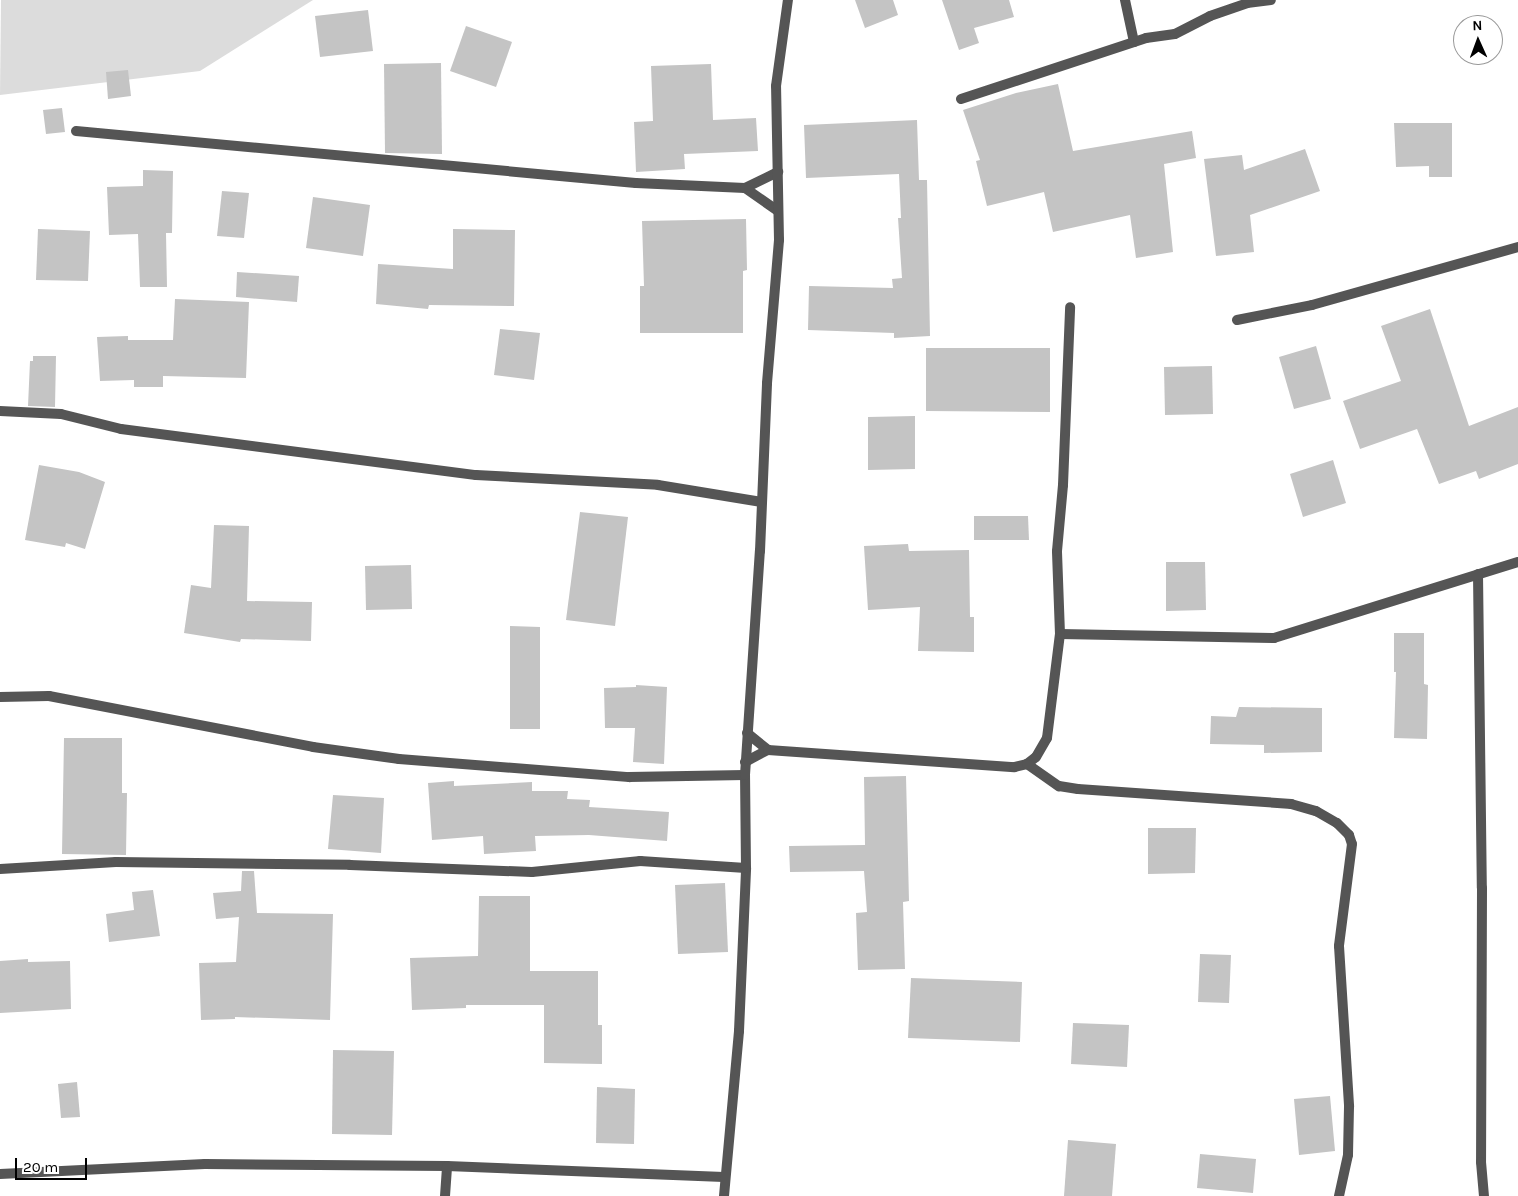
<!DOCTYPE html>
<html>
<head>
<meta charset="utf-8">
<style>
	body { margin:0 }
	#map { position:relative; width:1518px; height:1196px; overflow:hidden; background:#fff; font-family:Karla,sans-serif }
	div>[style] { position:absolute }
	.green>* { inset:0; background:#dcdcdc }
	.building>* { inset:0; background:#c4c4c4 }
	.street>* { height:10px; margin:-5px; padding:0 5px; transform-origin:5px; border-radius:5px; background:#555 }
	span { translate:-50% -50%; white-space:nowrap; text-align:center; line-height:1.15; -webkit-text-stroke:4px #fff; paint-order:stroke }
	.north { position:absolute; left:1453px; top:15px; width:50px; height:50px; box-sizing:border-box; background:#fff; border:1px solid #999; border-radius:50%; rotate:358deg; font-size:14px; font-weight:700; line-height:20px; text-align:center; color:#000 }
	.north::after { content:''; display:block; margin:auto; width:18px; height:22px; background:#000; clip-path:polygon(50% 0,100% 100%,50% 72%,0 100%) }
	.scale { position:absolute; left:15px; top:1158px; width:72px; height:22px; box-sizing:border-box; border:2px solid #000; border-top:0; padding-left:6px; font-size:15px; line-height:18px; white-space:nowrap; color:#000; -webkit-text-stroke:4px #fff; paint-order:stroke }
</style>
</head>
<body>
<div id="map">
	<div class="green">
		<div style="clip-path:polygon(1px 0,313px 0,200px 71px,0 95px)"></div>
	</div>
	<div class="building">
		<div style="clip-path:polygon(855px 0,893px 0,898px 15px,865px 28px)"></div>
		<div style="clip-path:polygon(942px 0,1009px 0,1014px 17px,974px 28px,979px 43px,959px 50px)"></div>
		<div style="clip-path:polygon(368px 10px,373px 51px,320px 57px,315px 16px)"></div>
		<div style="clip-path:polygon(466px 26px,512px 42px,496px 87px,450px 71px)"></div>
		<div style="clip-path:polygon(441px 63px,442px 154px,385px 153px,384px 64px)"></div>
		<div style="clip-path:polygon(711px 64px,713px 120px,756px 118px,758px 151px,684px 154px,685px 169px,636px 172px,634px 122px,653px 121px,651px 66px)"></div>
		<div style="clip-path:polygon(128px 70px,131px 96px,108px 99px,106px 72px)"></div>
		<div style="clip-path:polygon(1058px 84px,1073px 151px,1192px 131px,1196px 158px,1164px 164px,1173px 252px,1136px 258px,1130px 215px,1053px 232px,1044px 192px,987px 206px,976px 161px,980px 160px,963px 110px,1016px 93px)"></div>
		<div style="clip-path:polygon(62px 108px,65px 132px,46px 134px,43px 110px)"></div>
		<div style="clip-path:polygon(917px 120px,919px 180px,927px 180px,930px 336px,894px 338px,894px 333px,808px 330px,809px 286px,893px 288px,892px 279px,902px 278px,898px 218px,901px 218px,899px 174px,806px 178px,804px 125px)"></div>
		<div style="clip-path:polygon(1394px 123px,1452px 123px,1452px 177px,1429px 177px,1429px 166px,1396px 167px)"></div>
		<div style="clip-path:polygon(1305px 149px,1320px 191px,1250px 215px,1254px 252px,1216px 256px,1204px 159px,1242px 155px,1244px 170px)"></div>
		<div style="clip-path:polygon(143px 170px,173px 171px,172px 233px,166px 233px,167px 287px,140px 287px,138px 234px,109px 235px,107px 187px,143px 186px)"></div>
		<div style="clip-path:polygon(222px 191px,249px 193px,244px 238px,217px 236px)"></div>
		<div style="clip-path:polygon(313px 197px,370px 205px,363px 256px,306px 248px)"></div>
		<div style="clip-path:polygon(746px 219px,747px 270px,743px 271px,743px 333px,640px 333px,640px 286px,644px 286px,642px 221px)"></div>
		<div style="clip-path:polygon(38px 229px,90px 231px,88px 281px,36px 280px)"></div>
		<div style="clip-path:polygon(453px 229px,515px 230px,514px 306px,429px 305px,428px 309px,376px 304px,378px 264px,453px 269px)"></div>
		<div style="clip-path:polygon(237px 272px,299px 276px,297px 302px,236px 297px)"></div>
		<div style="clip-path:polygon(175px 299px,249px 302px,246px 378px,163px 376px,163px 387px,134px 387px,134px 380px,100px 381px,97px 337px,128px 336px,128px 340px,173px 340px)"></div>
		<div style="clip-path:polygon(1430px 309px,1469px 426px,1518px 407px,1518px 464px,1479px 479px,1476px 471px,1439px 484px,1417px 429px,1360px 449px,1343px 401px,1401px 381px,1381px 326px)"></div>
		<div style="clip-path:polygon(500px 329px,540px 333px,534px 380px,494px 375px)"></div>
		<div style="clip-path:polygon(1316px 346px,1331px 399px,1294px 409px,1279px 357px)"></div>
		<div style="clip-path:polygon(926px 348px,1050px 348px,1050px 412px,926px 411px)"></div>
		<div style="clip-path:polygon(33px 356px,56px 356px,55px 407px,28px 406px,30px 361px,33px 361px)"></div>
		<div style="clip-path:polygon(1212px 366px,1213px 414px,1165px 415px,1164px 367px)"></div>
		<div style="clip-path:polygon(915px 416px,915px 469px,868px 470px,868px 417px)"></div>
		<div style="clip-path:polygon(1333px 460px,1346px 503px,1303px 517px,1290px 474px)"></div>
		<div style="clip-path:polygon(39px 465px,79px 472px,105px 482px,85px 549px,66px 543px,65px 547px,25px 540px)"></div>
		<div style="clip-path:polygon(580px 512px,628px 517px,615px 626px,566px 620px)"></div>
		<div style="clip-path:polygon(974px 516px,1028px 516px,1029px 540px,974px 540px)"></div>
		<div style="clip-path:polygon(214px 525px,249px 526px,247px 601px,312px 602px,311px 641px,241px 639px,240px 642px,184px 633px,191px 585px,211px 588px)"></div>
		<div style="clip-path:polygon(908px 544px,909px 551px,969px 550px,970px 617px,974px 617px,974px 652px,918px 651px,920px 607px,868px 610px,864px 546px)"></div>
		<div style="clip-path:polygon(1166px 562px,1205px 562px,1206px 610px,1166px 611px)"></div>
		<div style="clip-path:polygon(411px 565px,412px 609px,366px 610px,365px 566px)"></div>
		<div style="clip-path:polygon(510px 626px,540px 627px,540px 729px,510px 729px)"></div>
		<div style="clip-path:polygon(1394px 633px,1424px 633px,1424px 684px,1428px 685px,1427px 739px,1394px 738px,1396px 672px,1394px 672px)"></div>
		<div style="clip-path:polygon(636px 685px,667px 687px,664px 764px,633px 762px,635px 728px,605px 728px,604px 688px,636px 687px)"></div>
		<div style="clip-path:polygon(1239px 707px,1322px 708px,1322px 752px,1264px 753px,1264px 745px,1210px 744px,1211px 716px,1236px 717px)"></div>
		<div style="clip-path:polygon(64px 738px,122px 738px,122px 793px,127px 793px,126px 855px,62px 854px)"></div>
		<div style="clip-path:polygon(906px 776px,909px 901px,903px 902px,905px 969px,858px 970px,856px 913px,867px 912px,864px 871px,790px 872px,789px 846px,865px 845px,864px 777px)"></div>
		<div style="clip-path:polygon(454px 781px,454px 786px,532px 782px,532px 791px,568px 791px,567px 799px,590px 800px,589px 807px,669px 812px,667px 841px,589px 835px,535px 836px,536px 851px,484px 854px,483px 836px,432px 840px,428px 783px)"></div>
		<div style="clip-path:polygon(333px 795px,384px 798px,381px 853px,328px 849px)"></div>
		<div style="clip-path:polygon(1148px 828px,1196px 828px,1195px 873px,1148px 874px)"></div>
		<div style="clip-path:polygon(242px 871px,254px 871px,257px 913px,333px 914px,330px 1020px,235px 1017px,235px 1019px,201px 1020px,199px 963px,236px 962px,239px 917px,216px 919px,213px 893px,241px 891px)"></div>
		<div style="clip-path:polygon(725px 883px,728px 952px,678px 954px,675px 885px)"></div>
		<div style="clip-path:polygon(153px 890px,160px 936px,109px 942px,106px 914px,134px 910px,132px 892px)"></div>
		<div style="clip-path:polygon(479px 896px,530px 896px,530px 971px,598px 971px,598px 1025px,602px 1025px,602px 1064px,544px 1063px,544px 1005px,466px 1005px,466px 1008px,412px 1010px,410px 958px,478px 956px)"></div>
		<div style="clip-path:polygon(1200px 954px,1231px 955px,1229px 1003px,1198px 1002px)"></div>
		<div style="clip-path:polygon(28px 959px,28px 962px,70px 961px,71px 1009px,0 1013px,0 961px)"></div>
		<div style="clip-path:polygon(911px 978px,1022px 982px,1020px 1042px,908px 1038px)"></div>
		<div style="clip-path:polygon(1073px 1023px,1129px 1025px,1127px 1067px,1071px 1064px)"></div>
		<div style="clip-path:polygon(333px 1050px,394px 1051px,392px 1135px,332px 1134px)"></div>
		<div style="clip-path:polygon(77px 1082px,80px 1117px,61px 1118px,58px 1084px)"></div>
		<div style="clip-path:polygon(597px 1087px,635px 1089px,634px 1144px,596px 1143px)"></div>
		<div style="clip-path:polygon(1330px 1096px,1335px 1151px,1299px 1155px,1294px 1099px)"></div>
		<div style="clip-path:polygon(1068px 1140px,1116px 1144px,1112px 1196px,1064px 1196px)"></div>
		<div style="clip-path:polygon(1200px 1154px,1256px 1159px,1253px 1193px,1197px 1188px)"></div>
	</div>
	<div class="street">
		<div style="left:1125px;top:0;width:43px;rotate:77.9deg"></div>
		<div style="left:961px;top:99px;width:195px;rotate:-18.2deg"></div>
		<div style="left:1146px;top:38px;width:29px;rotate:-8deg"></div>
		<div style="left:1175px;top:34px;width:39px;rotate:-27deg"></div>
		<div style="left:1210px;top:16px;width:39px;rotate:-19deg"></div>
		<div style="left:1247px;top:3px;width:24px;rotate:-7deg"></div>
		<div style="left:76px;top:131px;width:562px;rotate:5.31deg"></div>
		<div style="left:636px;top:183px;width:109px;rotate:2.6deg"></div>
		<div style="left:745px;top:188px;width:37px;rotate:-26deg"></div>
		<div style="left:745px;top:188px;width:40px;rotate:34.9deg"></div>
		<div style="left:1237px;top:320px;width:76px;rotate:-11.3deg"></div>
		<div style="left:1312px;top:305px;width:214px;rotate:-15.7deg"></div>
		<div style="left:0;top:411px;width:61px;rotate:2.8deg"></div>
		<div style="left:61px;top:414px;width:62px;rotate:14deg"></div>
		<div style="left:121px;top:429px;width:358px;rotate:7.4deg"></div>
		<div style="left:476px;top:475px;width:182px;rotate:3.1deg"></div>
		<div style="left:658px;top:485px;width:105px;rotate:9.3deg"></div>
		<div style="left:1478px;top:574px;width:314px;rotate:89.3deg"></div>
		<div style="left:1482px;top:888px;width:274px;rotate:90.2deg"></div>
		<div style="left:1481px;top:1162px;width:34px;rotate:85deg"></div>
		<div style="left:1060px;top:634px;width:214px;rotate:1.1deg"></div>
		<div style="left:1274px;top:638px;width:256px;rotate:-17.3deg"></div>
		<div style="left:0;top:697px;width:49px;rotate:-1.2deg"></div>
		<div style="left:49px;top:696px;width:269px;rotate:10.9deg"></div>
		<div style="left:313px;top:747px;width:87px;rotate:7.9deg"></div>
		<div style="left:399px;top:759px;width:231px;rotate:4.5deg"></div>
		<div style="left:629px;top:777px;width:116px;rotate:-1deg"></div>
		<div style="left:747px;top:733px;width:27px;rotate:39deg"></div>
		<div style="left:745px;top:762px;width:26px;rotate:-28deg"></div>
		<div style="left:768px;top:750px;width:247px;rotate:4deg"></div>
		<div style="left:1014px;top:767px;width:13px;rotate:-13deg"></div>
		<div style="left:1027px;top:764px;width:11px;rotate:-38deg"></div>
		<div style="left:1036px;top:757px;width:22px;rotate:-60deg"></div>
		<div style="left:1047px;top:738px;width:105px;rotate:-82.9deg"></div>
		<div style="left:1060px;top:634px;width:83px;rotate:-92.1deg"></div>
		<div style="left:1057px;top:551px;width:66px;rotate:-84.8deg"></div>
		<div style="left:1063px;top:485px;width:178px;rotate:-87.7deg"></div>
		<div style="left:1027px;top:764px;width:39px;rotate:35deg"></div>
		<div style="left:1059px;top:786px;width:19px;rotate:9deg"></div>
		<div style="left:1078px;top:789px;width:214px;rotate:4deg"></div>
		<div style="left:1291px;top:804px;width:26px;rotate:16deg"></div>
		<div style="left:1316px;top:811px;width:24px;rotate:30deg"></div>
		<div style="left:1337px;top:823px;width:17px;rotate:45deg"></div>
		<div style="left:1349px;top:835px;width:9px;rotate:72deg"></div>
		<div style="left:1352px;top:844px;width:103px;rotate:97.3deg"></div>
		<div style="left:1339px;top:946px;width:161px;rotate:86.4deg"></div>
		<div style="left:1349px;top:1107px;width:48px;rotate:91.2deg"></div>
		<div style="left:1348px;top:1155px;width:42px;rotate:102.4deg"></div>
		<div style="left:0;top:869px;width:116px;rotate:-3.5deg"></div>
		<div style="left:116px;top:862px;width:234px;rotate:0.7deg"></div>
		<div style="left:350px;top:865px;width:182px;rotate:2.2deg"></div>
		<div style="left:532px;top:872px;width:109px;rotate:-5.8deg"></div>
		<div style="left:640px;top:861px;width:106px;rotate:3.8deg"></div>
		<div style="left:0;top:1174px;width:205px;rotate:-2.8deg"></div>
		<div style="left:205px;top:1164px;width:242px;rotate:0.5deg"></div>
		<div style="left:447px;top:1166px;width:277px;rotate:2.3deg"></div>
		<div style="left:445px;top:1196px;width:30px;rotate:-86deg"></div>
		<div style="left:724px;top:1196px;width:166px;rotate:-84.8deg"></div>
		<div style="left:739px;top:1031px;width:163px;rotate:-87.5deg"></div>
		<div style="left:746px;top:868px;width:93px;rotate:-90.6deg"></div>
		<div style="left:745px;top:775px;width:225px;rotate:-86.2deg"></div>
		<div style="left:760px;top:551px;width:168px;rotate:-87.6deg"></div>
		<div style="left:767px;top:383px;width:144px;rotate:-85.2deg"></div>
		<div style="left:779px;top:240px;width:154px;rotate:-91.1deg"></div>
		<div style="left:776px;top:86px;width:87px;rotate:-82.1deg"></div>
	</div>
	<div class="north">N</div>
	<div class="scale">20 m</div>
</div>
</body>
</html>
